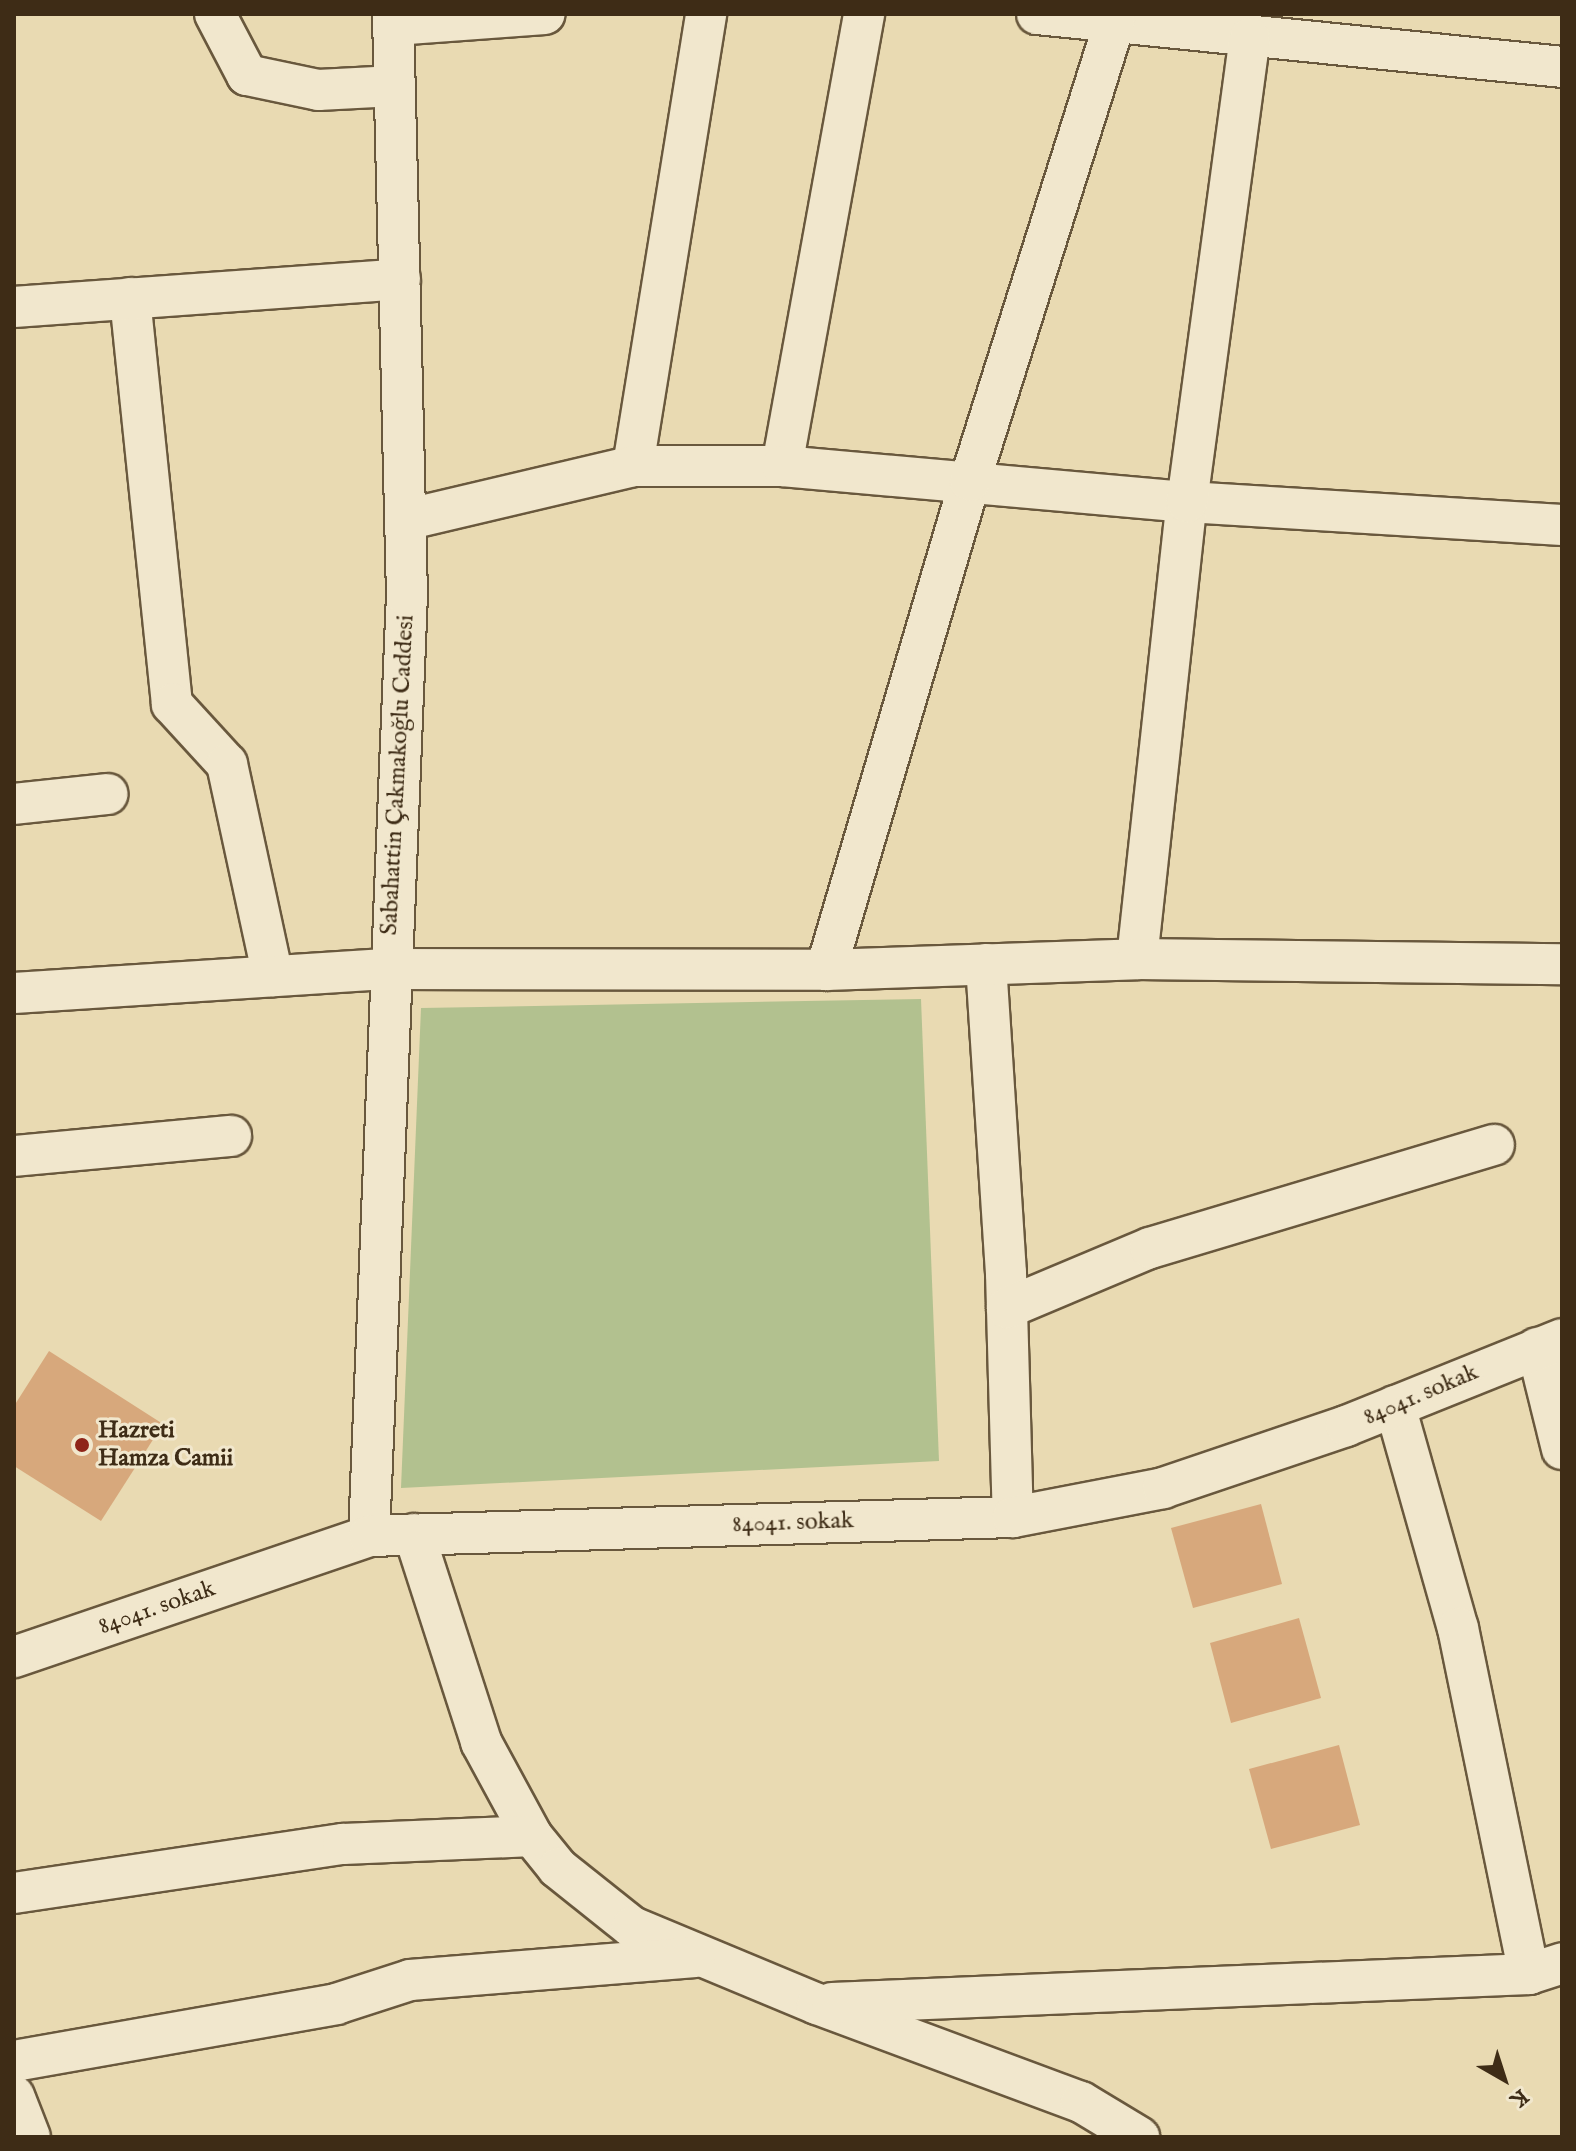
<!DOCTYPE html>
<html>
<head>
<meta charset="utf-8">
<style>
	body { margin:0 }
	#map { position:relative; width:1576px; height:2151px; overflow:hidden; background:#e9dab2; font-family:"IM FELL English",serif }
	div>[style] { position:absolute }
	.green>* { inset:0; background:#b2c18f }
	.building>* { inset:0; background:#d7a87c }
	.roads { filter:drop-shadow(2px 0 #69583d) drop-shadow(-2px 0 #69583d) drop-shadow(0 2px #69583d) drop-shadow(0 -2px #69583d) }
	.minor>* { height:40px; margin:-20px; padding:0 20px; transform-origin:20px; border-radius:20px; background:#f1e7cd }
	.dots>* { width:22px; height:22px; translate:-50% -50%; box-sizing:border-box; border:4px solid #f1e7cd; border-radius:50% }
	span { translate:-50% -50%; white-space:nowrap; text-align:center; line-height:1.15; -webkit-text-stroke:6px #f1e7cd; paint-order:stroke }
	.street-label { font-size:24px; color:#3e2c16 }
	.poi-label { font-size:24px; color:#3e2c16; font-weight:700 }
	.left { translate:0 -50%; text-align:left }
	.frame { position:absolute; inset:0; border:16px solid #3e2c16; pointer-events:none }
	.north { position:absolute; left:1464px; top:2039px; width:80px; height:80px; -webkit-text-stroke:6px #f1e7cd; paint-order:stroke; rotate:141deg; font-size:22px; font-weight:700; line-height:32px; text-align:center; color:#3e2c16 }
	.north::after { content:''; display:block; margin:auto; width:28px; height:36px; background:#3e2c16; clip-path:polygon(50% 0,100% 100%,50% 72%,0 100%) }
</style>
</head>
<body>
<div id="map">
	<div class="green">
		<div style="clip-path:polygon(921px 999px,939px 1461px,401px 1488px,421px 1008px)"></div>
	</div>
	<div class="building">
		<div style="clip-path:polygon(49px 1351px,163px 1424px,101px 1521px,14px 1466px,14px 1406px)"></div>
		<div style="clip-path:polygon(1261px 1504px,1282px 1584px,1193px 1608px,1171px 1528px)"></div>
		<div style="clip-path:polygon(1299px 1618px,1321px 1698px,1231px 1723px,1210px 1643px)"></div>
		<div style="clip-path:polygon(1339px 1745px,1360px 1825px,1271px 1849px,1249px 1769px)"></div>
	</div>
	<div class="roads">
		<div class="minor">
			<div style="left:215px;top:14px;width:69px;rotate:62.3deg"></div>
			<div style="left:247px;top:75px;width:73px;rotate:11.9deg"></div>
			<div style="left:318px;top:90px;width:77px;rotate:-3deg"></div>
			<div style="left:1037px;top:14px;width:528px;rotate:5.76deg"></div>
			<div style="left:394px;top:25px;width:151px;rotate:-4.2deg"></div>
			<div style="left:130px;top:298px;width:408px;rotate:84.1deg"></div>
			<div style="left:172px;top:704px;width:81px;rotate:47.5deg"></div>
			<div style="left:227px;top:764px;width:217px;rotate:77.8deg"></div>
			<div style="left:14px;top:307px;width:387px;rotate:-4.1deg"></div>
			<div style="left:633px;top:466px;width:458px;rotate:-80.8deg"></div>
			<div style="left:782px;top:466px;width:459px;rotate:-79.7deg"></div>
			<div style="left:405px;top:520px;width:234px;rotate:-13.3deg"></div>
			<div style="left:633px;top:466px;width:149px"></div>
			<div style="left:782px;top:466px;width:407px;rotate:5.1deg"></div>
			<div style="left:1187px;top:502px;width:376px;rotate:3.5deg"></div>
			<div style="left:14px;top:804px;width:94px;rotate:-6.1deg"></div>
			<div style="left:1137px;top:959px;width:460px;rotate:-83.8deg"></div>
			<div style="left:1187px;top:502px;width:468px;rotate:-82.3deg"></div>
			<div style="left:986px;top:964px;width:310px;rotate:86.3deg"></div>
			<div style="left:1006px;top:1273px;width:244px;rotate:88.4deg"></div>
			<div style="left:826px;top:970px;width:510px;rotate:-73.59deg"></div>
			<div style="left:970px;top:481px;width:480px;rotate:-72.5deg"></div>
			<div style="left:14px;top:993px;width:376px;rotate:-3.7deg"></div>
			<div style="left:389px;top:969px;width:437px;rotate:0.1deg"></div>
			<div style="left:826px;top:970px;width:311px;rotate:-2deg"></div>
			<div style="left:1137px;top:959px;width:425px;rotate:0.7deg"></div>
			<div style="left:14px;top:1156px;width:218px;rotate:-5.3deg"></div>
			<div style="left:1007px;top:1308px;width:155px;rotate:-22.8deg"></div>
			<div style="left:1150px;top:1248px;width:359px;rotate:-16.7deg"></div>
			<div style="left:1537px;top:1348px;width:104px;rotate:76.1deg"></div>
			<div style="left:1395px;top:1406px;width:231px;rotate:74.2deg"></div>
			<div style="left:1458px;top:1628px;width:353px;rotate:78.4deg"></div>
			<div style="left:414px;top:1534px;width:219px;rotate:72.1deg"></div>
			<div style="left:481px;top:1742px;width:107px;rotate:61.5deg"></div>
			<div style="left:532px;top:1836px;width:41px;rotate:50.9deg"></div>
			<div style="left:558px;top:1868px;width:95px;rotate:38.6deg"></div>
			<div style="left:632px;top:1927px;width:200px;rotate:22.6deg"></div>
			<div style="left:817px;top:2004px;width:282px;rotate:20.4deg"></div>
			<div style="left:1081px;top:2102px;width:68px;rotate:31.1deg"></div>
			<div style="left:369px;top:1536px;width:941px;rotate:-87.69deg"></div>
			<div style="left:407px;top:596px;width:582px;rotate:-91.38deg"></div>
			<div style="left:14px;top:1657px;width:375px;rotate:-18.8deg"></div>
			<div style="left:369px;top:1536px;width:644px;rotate:-1.69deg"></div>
			<div style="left:1013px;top:1517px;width:153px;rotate:-10.9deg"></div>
			<div style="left:1163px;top:1488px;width:193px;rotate:-18.7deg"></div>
			<div style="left:1346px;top:1426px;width:233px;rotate:-21.9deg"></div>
			<div style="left:14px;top:1893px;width:333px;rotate:-8.5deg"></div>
			<div style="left:343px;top:1844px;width:189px;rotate:-2.4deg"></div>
			<div style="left:832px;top:2003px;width:698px;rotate:-2.38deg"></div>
			<div style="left:1529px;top:1974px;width:35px;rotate:-18deg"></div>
			<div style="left:14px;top:2061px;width:327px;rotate:-10deg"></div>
			<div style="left:336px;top:2004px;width:78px;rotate:-18deg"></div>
			<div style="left:410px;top:1980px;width:286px;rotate:-4.6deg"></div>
			<div style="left:14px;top:2096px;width:44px;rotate:68.7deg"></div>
		</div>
	</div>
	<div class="dots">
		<div style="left:82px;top:1445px;background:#8f2418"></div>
	</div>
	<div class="street-label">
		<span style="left:398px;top:775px;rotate:-87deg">Sabahattin Çakmakoğlu Caddesi</span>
		<span style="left:1421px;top:1395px;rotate:-23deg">84041. sokak</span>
		<span style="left:793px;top:1523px;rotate:-2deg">84041. sokak</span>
		<span style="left:157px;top:1608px;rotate:-19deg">84041. sokak</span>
	</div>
	<div class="poi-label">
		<span class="left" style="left:98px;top:1445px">Hazreti<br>Hamza Camii</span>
	</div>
	<div class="frame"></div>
	<div class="north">K</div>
</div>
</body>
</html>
